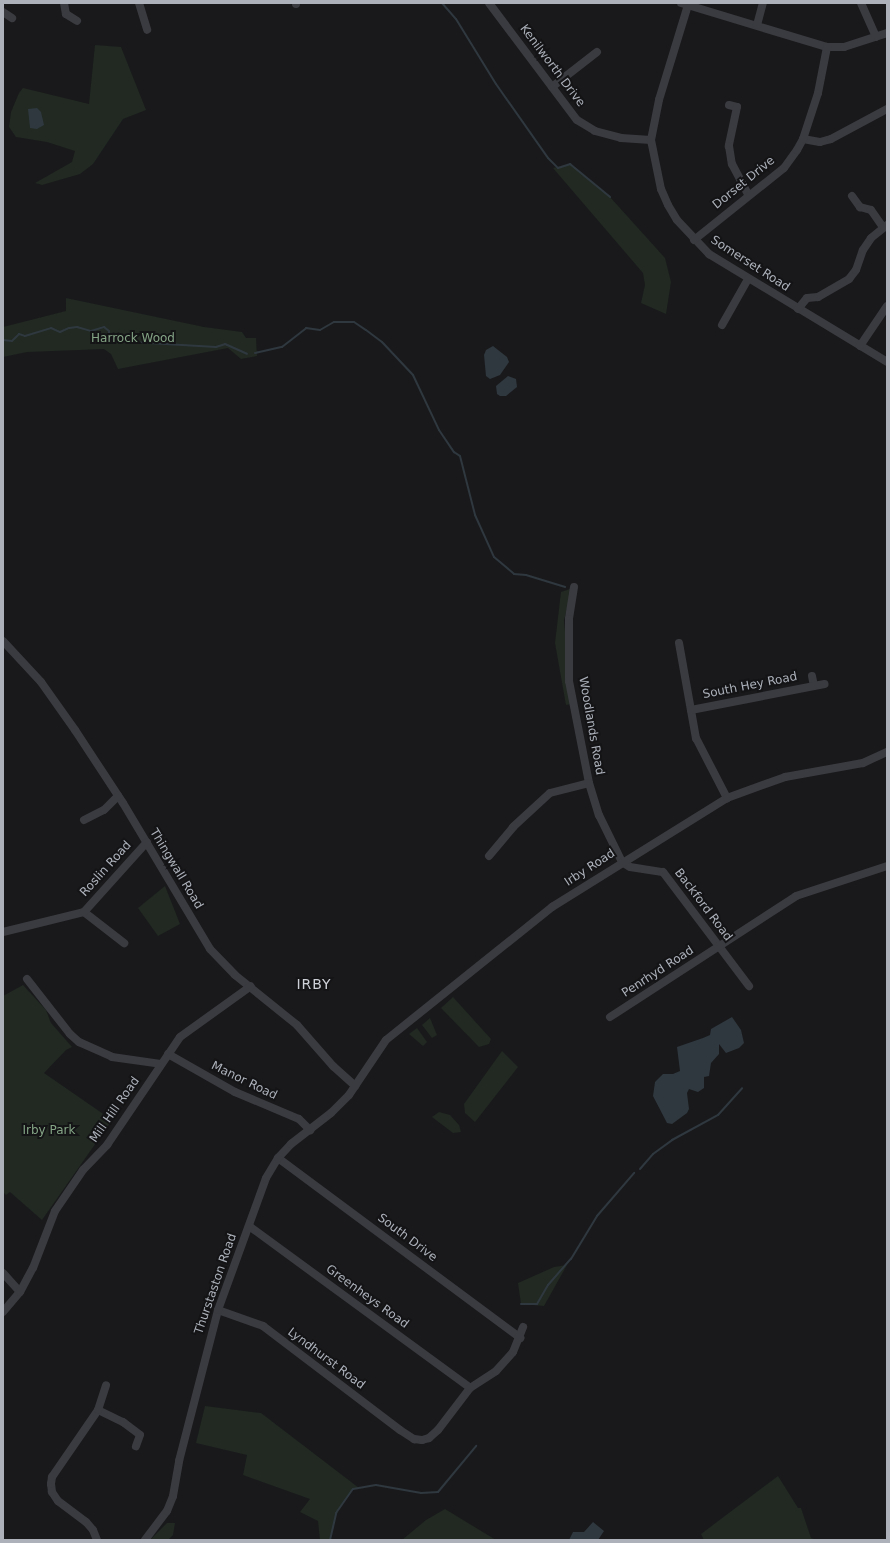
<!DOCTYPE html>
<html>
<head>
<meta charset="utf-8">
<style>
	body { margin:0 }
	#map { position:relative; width:890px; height:1543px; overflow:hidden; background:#19191b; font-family:"DejaVu Sans",sans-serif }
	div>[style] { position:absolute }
	.green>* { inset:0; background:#212922 }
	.water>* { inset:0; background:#2f383f }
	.stream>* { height:2px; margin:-1px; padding:0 1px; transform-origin:1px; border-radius:1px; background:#2f383f }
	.minor>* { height:8px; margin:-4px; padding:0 4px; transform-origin:4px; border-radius:4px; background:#3a3b40 }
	span { translate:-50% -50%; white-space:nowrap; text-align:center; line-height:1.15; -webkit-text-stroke:4px #141416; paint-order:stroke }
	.street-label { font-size:12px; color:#acb1ba }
	.park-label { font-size:12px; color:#84a485 }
	.quarter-label { font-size:14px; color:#cdd0d6; letter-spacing:1px }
	.frame { position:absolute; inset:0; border:4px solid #acb1ba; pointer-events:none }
</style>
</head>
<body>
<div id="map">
	<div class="green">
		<div style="clip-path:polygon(95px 45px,121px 47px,146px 110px,123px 119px,93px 164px,80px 174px,42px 185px,35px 183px,72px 162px,75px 151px,47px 142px,16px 137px,9px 127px,11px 112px,19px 93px,23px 88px,89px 104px)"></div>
		<div style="clip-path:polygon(570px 164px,610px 197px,665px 258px,671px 282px,666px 314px,641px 303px,645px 285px,643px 273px,553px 168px)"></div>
		<div style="clip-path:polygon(66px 298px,204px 327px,242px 332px,246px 338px,256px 338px,257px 356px,241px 359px,228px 348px,118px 369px,111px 354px,104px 349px,27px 352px,3px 357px,3px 327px,66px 311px)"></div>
		<div style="clip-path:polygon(573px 588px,564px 620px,571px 704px,566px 705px,555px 643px,561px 592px)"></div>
		<div style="clip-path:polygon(165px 886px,180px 924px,158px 936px,138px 908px)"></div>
		<div style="clip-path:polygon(23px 985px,46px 1010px,51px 1023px,72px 1047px,66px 1050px,44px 1073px,112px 1120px,42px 1220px,10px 1192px,6px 1195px,3px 1192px,3px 996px)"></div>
		<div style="clip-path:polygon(453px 997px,491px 1039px,489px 1044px,479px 1047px,441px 1008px)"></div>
		<div style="clip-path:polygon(430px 1018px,437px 1035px,432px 1038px,422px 1025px)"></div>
		<div style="clip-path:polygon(417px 1028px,427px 1042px,423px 1046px,409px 1034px)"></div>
		<div style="clip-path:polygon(502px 1051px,518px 1067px,475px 1122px,465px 1113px,464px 1104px)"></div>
		<div style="clip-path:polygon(439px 1112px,450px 1115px,459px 1125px,461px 1132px,453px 1133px,432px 1117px)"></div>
		<div style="clip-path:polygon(567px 1265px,544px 1306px,521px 1304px,518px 1283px,554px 1267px)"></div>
		<div style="clip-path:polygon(205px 1406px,261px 1413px,359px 1488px,353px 1489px,337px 1513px,330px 1540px,320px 1540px,318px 1521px,300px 1512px,310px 1499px,243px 1475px,247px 1455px,196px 1443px)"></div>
		<div style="clip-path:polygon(778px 1476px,798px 1508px,801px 1508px,811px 1538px,817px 1540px,704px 1540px,701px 1534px)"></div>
		<div style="clip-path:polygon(445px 1509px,496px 1540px,402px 1540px,426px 1520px)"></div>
		<div style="clip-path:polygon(167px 1523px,175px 1523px,173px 1535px,169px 1539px,150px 1540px)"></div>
	</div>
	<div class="water">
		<div style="clip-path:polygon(37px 108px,41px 112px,44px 125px,37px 129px,30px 128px,28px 109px)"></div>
		<div style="clip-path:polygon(493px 346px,507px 357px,509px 362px,500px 375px,490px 379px,486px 376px,484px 355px,486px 350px)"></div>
		<div style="clip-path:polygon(508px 376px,516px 379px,517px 387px,506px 396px,500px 396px,497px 394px,496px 386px)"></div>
		<div style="clip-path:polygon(732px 1017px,741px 1030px,744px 1043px,739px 1048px,726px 1053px,719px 1044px,719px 1054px,711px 1063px,709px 1076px,704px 1077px,704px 1088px,698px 1092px,689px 1089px,687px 1093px,689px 1109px,687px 1113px,672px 1124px,667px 1123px,653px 1096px,655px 1082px,663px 1074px,673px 1074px,680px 1071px,677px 1047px,703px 1038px,710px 1035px,711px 1029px)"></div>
		<div style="clip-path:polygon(593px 1522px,604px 1531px,598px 1540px,569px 1540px,573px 1532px,584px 1532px)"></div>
	</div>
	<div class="stream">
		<div style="left:442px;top:3px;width:21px;rotate:49deg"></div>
		<div style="left:456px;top:19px;width:76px;rotate:58.4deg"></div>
		<div style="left:496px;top:84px;width:90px;rotate:54.9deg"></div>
		<div style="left:548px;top:158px;width:14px;rotate:45deg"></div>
		<div style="left:558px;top:168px;width:13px;rotate:-18deg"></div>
		<div style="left:570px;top:164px;width:52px;rotate:39.5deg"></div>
		<div style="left:3px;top:340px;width:9px;rotate:6deg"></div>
		<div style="left:12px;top:341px;width:10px;rotate:-45deg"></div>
		<div style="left:19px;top:334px;width:6px;rotate:18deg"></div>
		<div style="left:25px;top:336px;width:27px;rotate:-17deg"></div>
		<div style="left:51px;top:328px;width:10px;rotate:24deg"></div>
		<div style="left:60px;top:332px;width:10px;rotate:-24deg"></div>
		<div style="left:69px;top:328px;width:8px;rotate:-7deg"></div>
		<div style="left:77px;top:327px;width:15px;rotate:16deg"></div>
		<div style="left:91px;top:331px;width:14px;rotate:-17deg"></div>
		<div style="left:104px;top:327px;width:6px;rotate:39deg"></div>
		<div style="left:109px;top:331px;width:8px;rotate:90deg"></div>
		<div style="left:109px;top:339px;width:6px;rotate:18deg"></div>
		<div style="left:115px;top:341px;width:101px;rotate:3.4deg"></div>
		<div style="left:216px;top:347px;width:9px;rotate:-18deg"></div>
		<div style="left:225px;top:344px;width:24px;rotate:24deg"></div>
		<div style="left:255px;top:353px;width:28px;rotate:-13deg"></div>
		<div style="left:282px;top:347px;width:31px;rotate:-38deg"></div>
		<div style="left:306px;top:328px;width:14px;rotate:8deg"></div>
		<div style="left:320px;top:330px;width:16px;rotate:-30deg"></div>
		<div style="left:334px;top:322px;width:20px"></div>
		<div style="left:354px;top:322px;width:14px;rotate:34deg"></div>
		<div style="left:366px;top:330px;width:20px;rotate:37deg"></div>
		<div style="left:382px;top:342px;width:45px;rotate:46.8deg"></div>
		<div style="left:413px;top:375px;width:61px;rotate:64.7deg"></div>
		<div style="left:439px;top:430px;width:27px;rotate:56deg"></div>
		<div style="left:454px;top:452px;width:7px;rotate:34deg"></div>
		<div style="left:460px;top:456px;width:61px;rotate:75.7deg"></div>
		<div style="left:475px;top:515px;width:46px;rotate:65.7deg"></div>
		<div style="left:494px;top:557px;width:26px;rotate:40deg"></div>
		<div style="left:514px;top:574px;width:12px;rotate:5deg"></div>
		<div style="left:526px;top:575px;width:41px;rotate:17.1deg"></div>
		<div style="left:640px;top:1169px;width:20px;rotate:-49deg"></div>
		<div style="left:653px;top:1154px;width:24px;rotate:-36deg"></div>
		<div style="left:672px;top:1140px;width:52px;rotate:-28.5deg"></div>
		<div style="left:718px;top:1115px;width:36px;rotate:-48deg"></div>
		<div style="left:521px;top:1304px;width:16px"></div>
		<div style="left:537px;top:1304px;width:22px;rotate:-60deg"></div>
		<div style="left:548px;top:1285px;width:35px;rotate:-49deg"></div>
		<div style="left:571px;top:1259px;width:50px;rotate:-58.8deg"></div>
		<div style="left:597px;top:1216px;width:57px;rotate:-49.3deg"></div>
		<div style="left:330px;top:1540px;width:28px;rotate:-77deg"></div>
		<div style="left:336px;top:1513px;width:29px;rotate:-55deg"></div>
		<div style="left:353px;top:1489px;width:23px;rotate:-10deg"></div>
		<div style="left:376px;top:1485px;width:46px;rotate:10.1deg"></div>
		<div style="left:421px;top:1493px;width:17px;rotate:-3deg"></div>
		<div style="left:438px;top:1492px;width:60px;rotate:-50.4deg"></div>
	</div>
	<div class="minor">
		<div style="left:64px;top:3px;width:11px;rotate:80deg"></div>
		<div style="left:66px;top:14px;width:13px;rotate:32deg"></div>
		<div style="left:139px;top:3px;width:28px;rotate:73deg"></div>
		<div style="left:489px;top:3px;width:146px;rotate:53.1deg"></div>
		<div style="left:577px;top:120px;width:21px;rotate:31deg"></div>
		<div style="left:595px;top:131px;width:27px;rotate:15deg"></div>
		<div style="left:621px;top:138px;width:30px;rotate:4deg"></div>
		<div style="left:681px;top:3px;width:152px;rotate:16.8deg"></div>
		<div style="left:827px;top:47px;width:17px"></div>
		<div style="left:844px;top:47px;width:45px;rotate:-18deg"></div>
		<div style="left:861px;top:3px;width:37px;rotate:66deg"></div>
		<div style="left:296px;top:4px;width:1px;rotate:-90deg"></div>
		<div style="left:688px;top:5px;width:99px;rotate:107deg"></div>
		<div style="left:659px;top:100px;width:41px;rotate:101.3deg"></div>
		<div style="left:651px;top:140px;width:50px;rotate:78.5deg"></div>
		<div style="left:661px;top:189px;width:17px;rotate:66deg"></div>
		<div style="left:668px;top:205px;width:17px;rotate:59deg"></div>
		<div style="left:677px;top:220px;width:47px;rotate:46.7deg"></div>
		<div style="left:709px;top:254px;width:208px;rotate:31.2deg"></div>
		<div style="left:3px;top:12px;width:11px;rotate:34deg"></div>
		<div style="left:757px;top:25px;width:23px;rotate:-75deg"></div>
		<div style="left:552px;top:87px;width:57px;rotate:-37.9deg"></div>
		<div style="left:729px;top:105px;width:8px;rotate:14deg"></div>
		<div style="left:737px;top:107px;width:40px;rotate:102deg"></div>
		<div style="left:729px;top:146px;width:18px;rotate:81deg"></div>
		<div style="left:732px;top:164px;width:34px;rotate:62deg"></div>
		<div style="left:803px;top:139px;width:17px;rotate:10deg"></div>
		<div style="left:820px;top:142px;width:11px;rotate:-15deg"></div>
		<div style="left:831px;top:139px;width:64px;rotate:-28.2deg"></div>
		<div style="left:852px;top:196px;width:14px;rotate:54deg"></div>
		<div style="left:860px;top:207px;width:11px;rotate:15deg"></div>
		<div style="left:871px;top:210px;width:21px;rotate:55deg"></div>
		<div style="left:694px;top:240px;width:115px;rotate:-38.7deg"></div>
		<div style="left:784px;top:168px;width:22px;rotate:-54deg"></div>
		<div style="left:797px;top:150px;width:13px;rotate:-61deg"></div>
		<div style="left:803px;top:139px;width:48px;rotate:-71.9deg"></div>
		<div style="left:818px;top:93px;width:47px;rotate:-78.9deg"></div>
		<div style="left:798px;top:309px;width:14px;rotate:-51deg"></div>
		<div style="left:807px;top:298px;width:11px;rotate:-5deg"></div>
		<div style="left:818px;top:297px;width:36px;rotate:-30deg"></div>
		<div style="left:849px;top:279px;width:11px;rotate:-52deg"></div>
		<div style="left:856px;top:270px;width:21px;rotate:-71deg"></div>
		<div style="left:863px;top:250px;width:14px;rotate:-56deg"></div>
		<div style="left:871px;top:238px;width:21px;rotate:-39deg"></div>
		<div style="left:722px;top:325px;width:53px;rotate:-60.5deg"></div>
		<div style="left:860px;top:346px;width:48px;rotate:-56deg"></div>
		<div style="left:574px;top:587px;width:32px;rotate:99deg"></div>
		<div style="left:569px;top:619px;width:62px;rotate:90deg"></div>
		<div style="left:569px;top:681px;width:104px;rotate:78.9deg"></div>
		<div style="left:589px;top:783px;width:34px;rotate:73deg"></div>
		<div style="left:599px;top:815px;width:52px;rotate:63.9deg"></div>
		<div style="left:622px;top:862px;width:9px;rotate:32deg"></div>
		<div style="left:630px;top:867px;width:33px;rotate:9deg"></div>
		<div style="left:663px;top:872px;width:143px;rotate:53deg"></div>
		<div style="left:3px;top:641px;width:56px;rotate:47.2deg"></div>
		<div style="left:41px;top:682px;width:59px;rotate:54.7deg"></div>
		<div style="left:75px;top:730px;width:87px;rotate:56.7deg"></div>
		<div style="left:123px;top:803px;width:170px;rotate:59.2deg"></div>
		<div style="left:210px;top:949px;width:36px;rotate:46deg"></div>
		<div style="left:235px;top:975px;width:80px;rotate:38.9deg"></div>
		<div style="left:297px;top:1025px;width:55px;rotate:48.7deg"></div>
		<div style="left:333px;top:1066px;width:30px;rotate:42deg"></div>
		<div style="left:679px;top:643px;width:97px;rotate:79.9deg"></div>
		<div style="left:696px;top:738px;width:68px;rotate:62.7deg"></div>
		<div style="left:812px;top:676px;width:10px;rotate:79deg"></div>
		<div style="left:691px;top:710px;width:136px;rotate:-11deg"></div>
		<div style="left:84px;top:820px;width:22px;rotate:-27deg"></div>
		<div style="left:104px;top:810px;width:20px;rotate:-45deg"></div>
		<div style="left:489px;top:856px;width:38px;rotate:-50deg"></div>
		<div style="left:513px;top:827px;width:50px;rotate:-42.6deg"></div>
		<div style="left:550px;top:793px;width:40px;rotate:-14.4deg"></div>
		<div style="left:84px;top:912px;width:51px;rotate:37.8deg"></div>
		<div style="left:3px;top:932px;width:83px;rotate:-13.9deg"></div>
		<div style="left:84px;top:912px;width:94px;rotate:-48deg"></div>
		<div style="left:27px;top:979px;width:70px;rotate:52deg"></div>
		<div style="left:70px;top:1034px;width:12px;rotate:42deg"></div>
		<div style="left:79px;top:1042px;width:36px;rotate:24deg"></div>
		<div style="left:112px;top:1057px;width:49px;rotate:8.1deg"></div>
		<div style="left:610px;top:1017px;width:222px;rotate:-33deg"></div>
		<div style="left:796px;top:896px;width:96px;rotate:-18.2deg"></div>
		<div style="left:168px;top:1054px;width:77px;rotate:29.6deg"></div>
		<div style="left:235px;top:1092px;width:69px;rotate:22.9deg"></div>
		<div style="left:299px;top:1119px;width:16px;rotate:45deg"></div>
		<div style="left:278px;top:1158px;width:302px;rotate:36.6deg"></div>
		<div style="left:249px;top:1226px;width:274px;rotate:36.2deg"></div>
		<div style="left:3px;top:1273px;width:25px;rotate:48deg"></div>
		<div style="left:218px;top:1310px;width:48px;rotate:19.6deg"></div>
		<div style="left:263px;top:1326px;width:172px;rotate:37.2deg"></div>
		<div style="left:400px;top:1430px;width:17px;rotate:33deg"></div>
		<div style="left:414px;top:1439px;width:8px;rotate:7deg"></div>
		<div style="left:422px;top:1440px;width:7px;rotate:-16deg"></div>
		<div style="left:429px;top:1438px;width:12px;rotate:-42deg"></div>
		<div style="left:438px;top:1430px;width:53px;rotate:-52.7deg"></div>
		<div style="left:470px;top:1388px;width:31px;rotate:-33deg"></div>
		<div style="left:496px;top:1371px;width:25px;rotate:-48deg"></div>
		<div style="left:513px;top:1352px;width:27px;rotate:-68deg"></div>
		<div style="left:3px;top:1312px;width:26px;rotate:-50deg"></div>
		<div style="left:20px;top:1292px;width:27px;rotate:-62deg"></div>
		<div style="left:33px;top:1268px;width:61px;rotate:-68.9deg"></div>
		<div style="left:55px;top:1211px;width:50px;rotate:-55.7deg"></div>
		<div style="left:83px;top:1170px;width:35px;rotate:-46deg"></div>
		<div style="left:107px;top:1145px;width:130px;rotate:-55.9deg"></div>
		<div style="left:180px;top:1037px;width:87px;rotate:-35.7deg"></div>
		<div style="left:98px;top:1410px;width:28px;rotate:26deg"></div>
		<div style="left:123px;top:1422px;width:21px;rotate:37deg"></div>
		<div style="left:140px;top:1435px;width:12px;rotate:110deg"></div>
		<div style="left:97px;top:1540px;width:11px;rotate:-112deg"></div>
		<div style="left:93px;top:1530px;width:11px;rotate:-131deg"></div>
		<div style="left:86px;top:1522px;width:35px;rotate:-143deg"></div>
		<div style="left:58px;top:1501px;width:11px;rotate:-124deg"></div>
		<div style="left:52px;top:1492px;width:8px;rotate:-97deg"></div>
		<div style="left:51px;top:1484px;width:7px;rotate:-82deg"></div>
		<div style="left:52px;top:1477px;width:81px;rotate:-55.5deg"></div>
		<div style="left:98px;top:1410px;width:26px;rotate:-72deg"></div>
		<div style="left:145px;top:1540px;width:36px;rotate:-53deg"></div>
		<div style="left:167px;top:1511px;width:16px;rotate:-68deg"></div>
		<div style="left:173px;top:1496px;width:36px;rotate:-80deg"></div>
		<div style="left:179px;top:1461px;width:156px;rotate:-75.5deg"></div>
		<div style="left:218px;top:1310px;width:140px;rotate:-70deg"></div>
		<div style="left:266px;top:1178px;width:23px;rotate:-59deg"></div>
		<div style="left:278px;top:1158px;width:19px;rotate:-47deg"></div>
		<div style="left:291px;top:1144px;width:51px;rotate:-37.8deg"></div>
		<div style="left:331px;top:1113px;width:25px;rotate:-45deg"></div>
		<div style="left:349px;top:1095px;width:66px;rotate:-56.1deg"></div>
		<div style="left:386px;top:1040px;width:213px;rotate:-38.7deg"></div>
		<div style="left:552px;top:907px;width:206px;rotate:-31.9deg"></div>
		<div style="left:727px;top:798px;width:62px;rotate:-19.9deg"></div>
		<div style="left:785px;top:777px;width:79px;rotate:-10.2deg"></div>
		<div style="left:863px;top:763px;width:26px;rotate:-25deg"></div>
	</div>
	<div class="street-label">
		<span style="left:552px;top:66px;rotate:53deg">Kenilworth Drive</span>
		<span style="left:744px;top:183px;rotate:-39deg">Dorset Drive</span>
		<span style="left:750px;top:264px;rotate:33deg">Somerset Road</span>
		<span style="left:750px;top:686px;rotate:-11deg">South Hey Road</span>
		<span style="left:591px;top:726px;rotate:80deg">Woodlands Road</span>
		<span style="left:590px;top:868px;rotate:-33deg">Irby Road</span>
		<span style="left:106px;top:869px;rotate:-48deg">Roslin Road</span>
		<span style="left:176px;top:869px;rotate:59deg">Thingwall Road</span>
		<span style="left:703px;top:905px;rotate:53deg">Backford Road</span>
		<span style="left:658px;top:972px;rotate:-33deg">Penrhyd Road</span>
		<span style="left:244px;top:1081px;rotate:26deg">Manor Road</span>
		<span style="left:115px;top:1110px;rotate:-55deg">Mill Hill Road</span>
		<span style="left:407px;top:1238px;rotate:37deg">South Drive</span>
		<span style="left:216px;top:1284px;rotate:-71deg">Thurstaston Road</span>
		<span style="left:367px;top:1297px;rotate:36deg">Greenheys Road</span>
		<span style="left:326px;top:1359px;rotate:37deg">Lyndhurst Road</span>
	</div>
	<div class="park-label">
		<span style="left:133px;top:339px">Harrock Wood</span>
		<span style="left:49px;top:1131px">Irby Park</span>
	</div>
	<div class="quarter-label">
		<span style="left:314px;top:984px">IRBY</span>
	</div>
	<div class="frame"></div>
</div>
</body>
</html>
